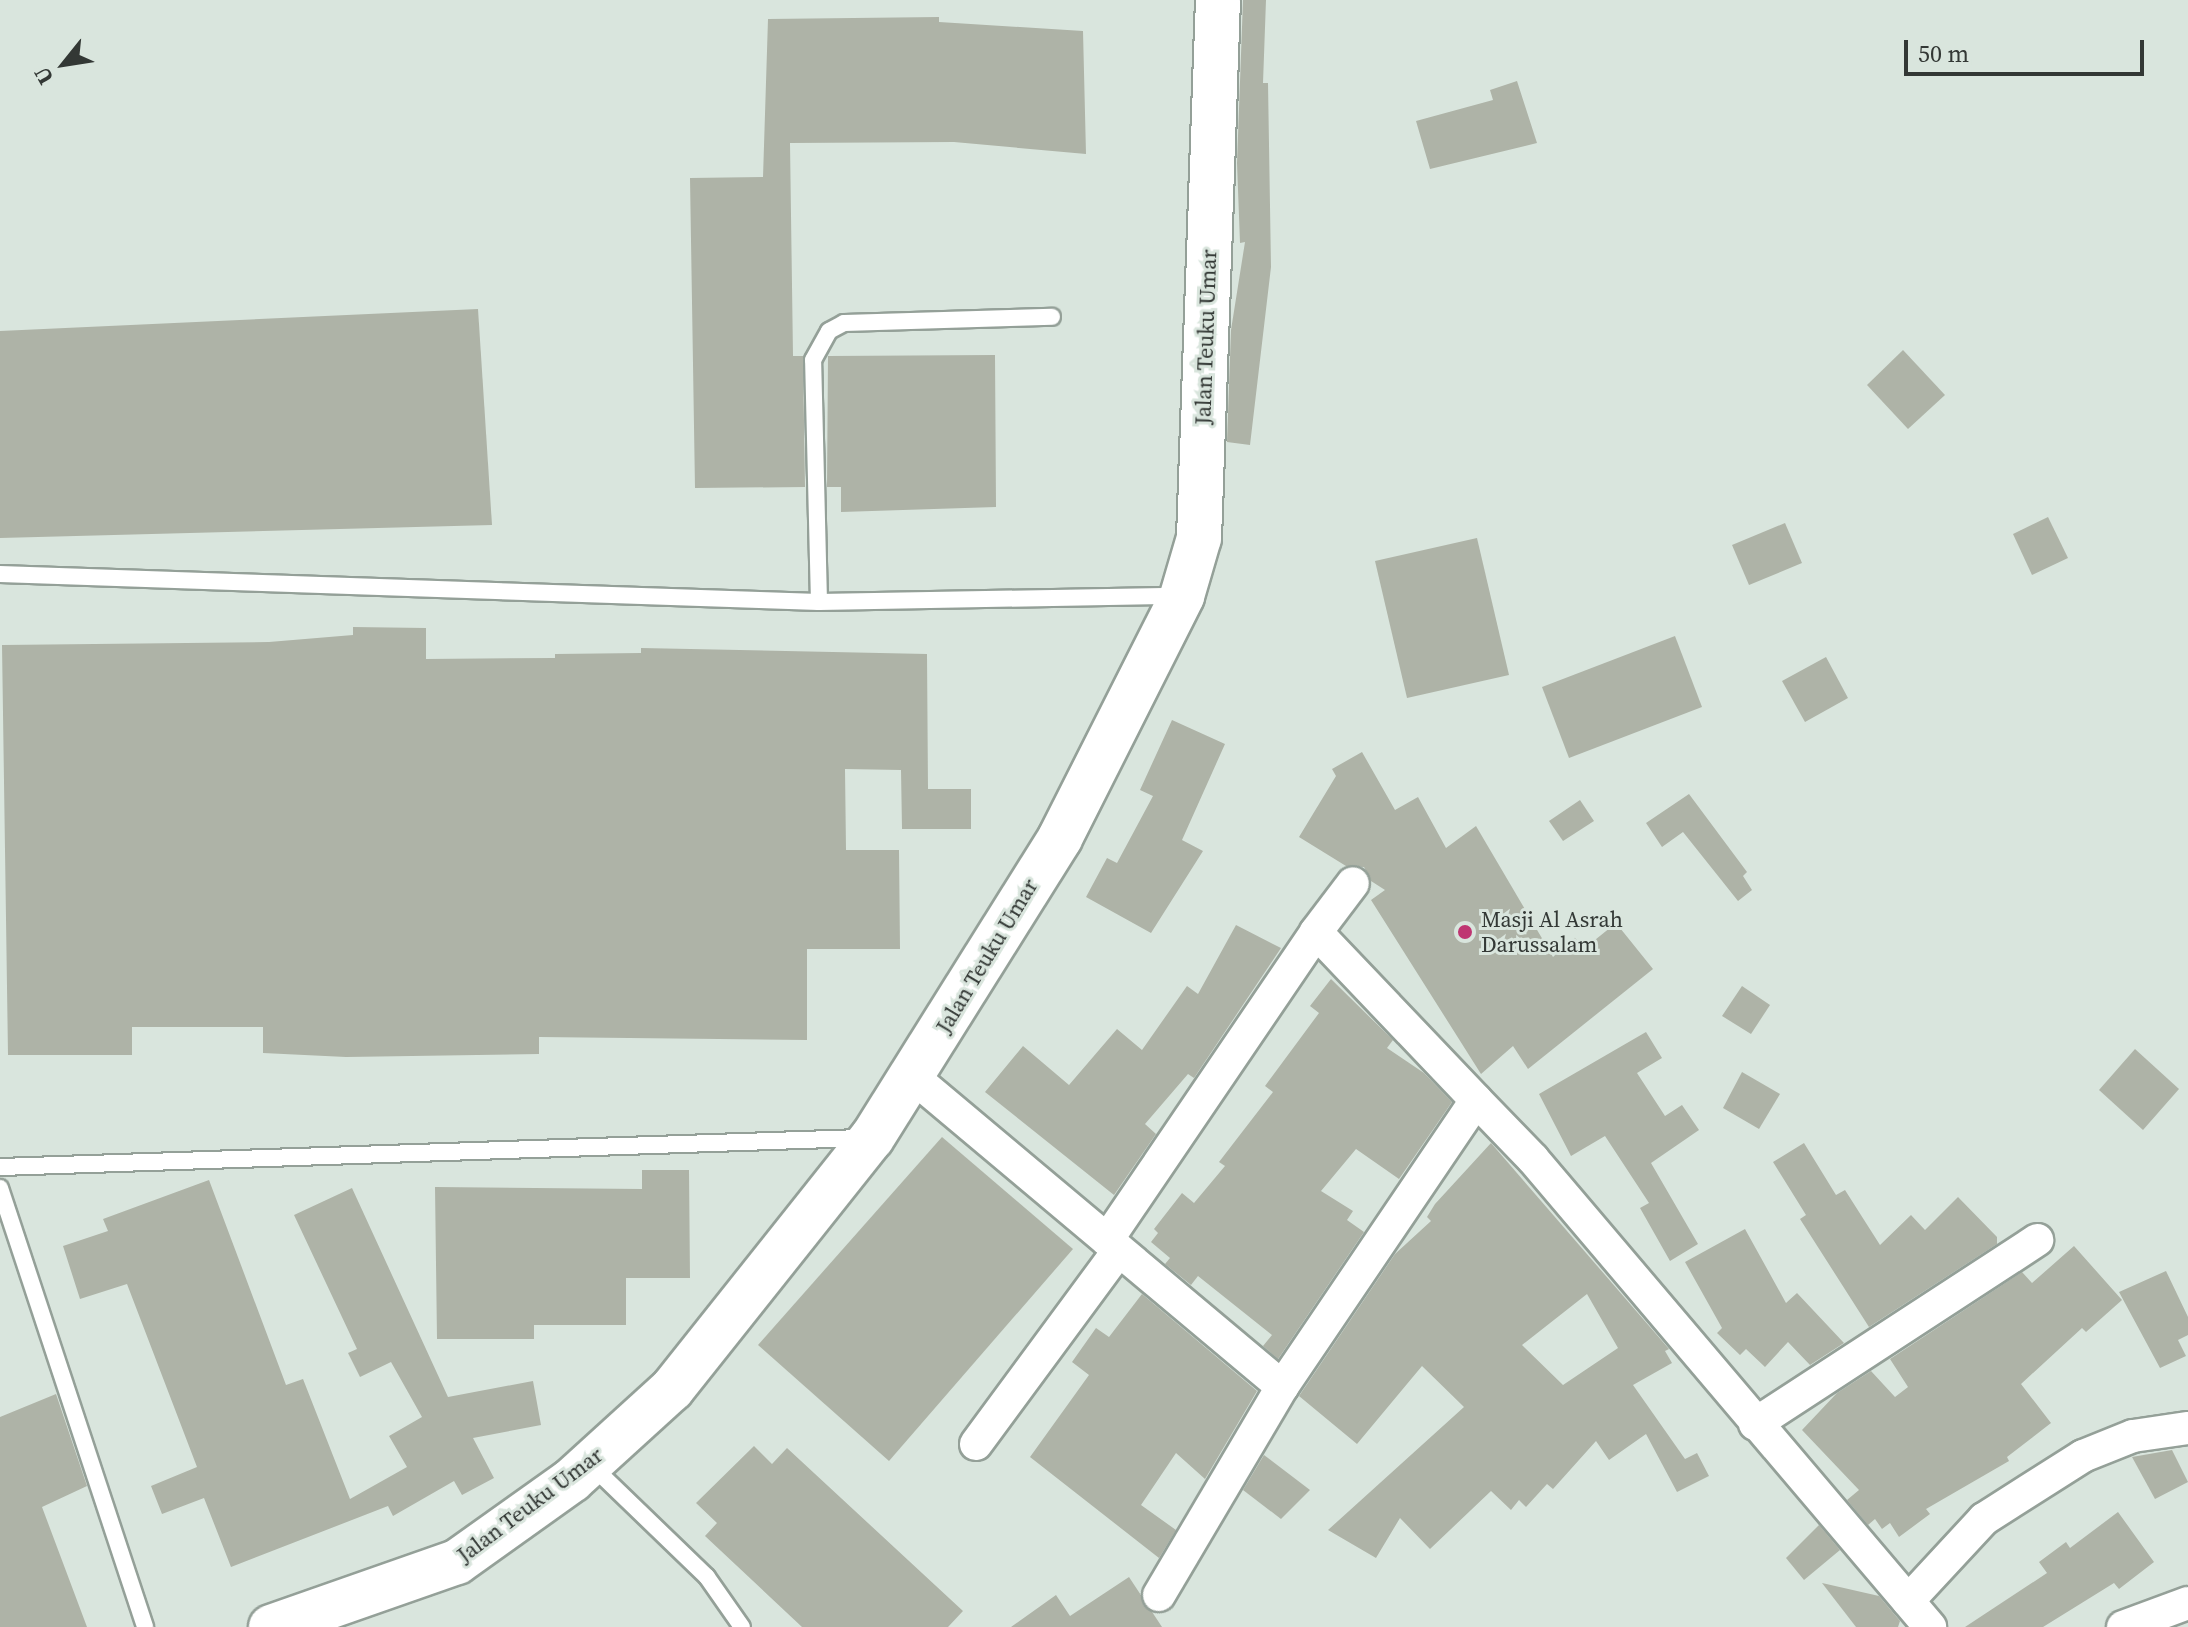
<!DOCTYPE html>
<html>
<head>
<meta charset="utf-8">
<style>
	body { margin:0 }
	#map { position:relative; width:2188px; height:1627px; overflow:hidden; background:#d9e5dd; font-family:"Source Serif 4",serif }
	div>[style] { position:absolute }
	.building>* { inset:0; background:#aeb3a7 }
	.roads { filter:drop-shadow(2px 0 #94a098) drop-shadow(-2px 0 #94a098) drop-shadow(0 2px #94a098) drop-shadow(0 -2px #94a098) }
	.service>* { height:16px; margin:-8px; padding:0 8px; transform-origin:8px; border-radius:8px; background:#fff }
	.minor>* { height:32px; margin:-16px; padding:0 16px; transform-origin:16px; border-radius:16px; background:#fff }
	.secondary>* { height:44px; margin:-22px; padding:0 22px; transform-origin:22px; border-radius:22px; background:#fff }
	.dots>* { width:22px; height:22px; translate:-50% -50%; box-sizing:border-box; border:4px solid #d9e5dd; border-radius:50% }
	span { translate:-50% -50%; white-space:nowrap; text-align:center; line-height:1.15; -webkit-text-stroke:6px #d9e5dd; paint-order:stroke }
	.street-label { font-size:22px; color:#333835 }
	.poi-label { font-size:22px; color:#333835 }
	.left { translate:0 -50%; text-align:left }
	.north { position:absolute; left:24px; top:24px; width:80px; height:80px; -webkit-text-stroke:6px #d9e5dd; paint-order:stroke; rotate:240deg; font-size:22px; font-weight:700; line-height:32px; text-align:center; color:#333835 }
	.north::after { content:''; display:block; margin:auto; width:28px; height:36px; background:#333835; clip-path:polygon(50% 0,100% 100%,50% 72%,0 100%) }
	.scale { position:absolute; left:1904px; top:40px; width:240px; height:36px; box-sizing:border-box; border:4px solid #333835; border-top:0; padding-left:10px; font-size:24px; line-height:28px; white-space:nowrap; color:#333835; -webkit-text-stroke:6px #d9e5dd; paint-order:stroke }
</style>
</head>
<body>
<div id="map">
	<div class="building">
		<div style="clip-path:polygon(1243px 0,1266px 0,1263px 83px,1268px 83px,1271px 267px,1250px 445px,1227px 442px,1231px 330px,1245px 242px,1240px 243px,1237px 163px)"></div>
		<div style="clip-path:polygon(939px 17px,939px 22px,1083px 31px,1086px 154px,954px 142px,790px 143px,793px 356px,803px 356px,805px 487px,695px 488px,690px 178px,763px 177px,768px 19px)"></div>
		<div style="clip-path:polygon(1517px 81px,1537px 143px,1430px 169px,1416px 121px,1493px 100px,1490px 90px)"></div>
		<div style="clip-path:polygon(478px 309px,492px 525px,0 538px,0 331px)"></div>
		<div style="clip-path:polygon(1903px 350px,1945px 395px,1908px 429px,1867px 385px)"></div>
		<div style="clip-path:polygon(995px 355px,996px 507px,841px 512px,841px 487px,827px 487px,828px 356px)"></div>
		<div style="clip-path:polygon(2048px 517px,2068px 558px,2032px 575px,2013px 534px)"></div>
		<div style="clip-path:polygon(1785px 523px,1802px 563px,1749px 585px,1732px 545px)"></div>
		<div style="clip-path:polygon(1477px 538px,1509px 675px,1407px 698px,1375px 561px)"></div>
		<div style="clip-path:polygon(353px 627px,426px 628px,426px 659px,555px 658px,555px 654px,641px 653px,641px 648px,927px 654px,928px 789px,971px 789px,971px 829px,902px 829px,901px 770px,845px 769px,846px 850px,899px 850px,900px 949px,807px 949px,807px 1040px,539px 1037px,539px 1054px,346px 1057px,263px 1053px,263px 1027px,132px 1027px,132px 1055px,8px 1055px,2px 645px,269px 642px,353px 635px)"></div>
		<div style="clip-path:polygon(1675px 636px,1702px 707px,1569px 758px,1542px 687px)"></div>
		<div style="clip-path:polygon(1826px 657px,1848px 698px,1805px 722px,1782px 681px)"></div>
		<div style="clip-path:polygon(1172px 720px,1225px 744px,1182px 840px,1203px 851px,1151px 933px,1086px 897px,1107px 858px,1117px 863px,1153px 796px,1140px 790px)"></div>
		<div style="clip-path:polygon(1362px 752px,1395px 810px,1418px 797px,1446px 848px,1476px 826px,1553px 957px,1574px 937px,1585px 948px,1616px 923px,1653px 969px,1528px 1069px,1513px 1046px,1481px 1074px,1371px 900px,1385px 890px,1371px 881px,1364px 867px,1346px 866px,1299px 837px,1336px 776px,1332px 769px)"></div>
		<div style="clip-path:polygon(1689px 794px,1747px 872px,1743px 876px,1752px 890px,1738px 901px,1683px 832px,1662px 847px,1646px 823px)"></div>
		<div style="clip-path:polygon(1580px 800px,1594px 821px,1563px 841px,1549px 821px)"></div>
		<div style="clip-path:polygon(1236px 925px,1281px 948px,1194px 1078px,1188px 1074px,1145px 1124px,1156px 1134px,1114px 1195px,985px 1092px,1023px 1046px,1069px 1085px,1117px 1029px,1142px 1050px,1187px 986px,1198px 994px)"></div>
		<div style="clip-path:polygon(1331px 979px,1393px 1040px,1387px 1048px,1424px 1073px,1452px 1102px,1399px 1179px,1356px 1149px,1321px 1191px,1353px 1211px,1347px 1220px,1364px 1232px,1278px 1359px,1263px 1346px,1272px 1335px,1198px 1276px,1191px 1285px,1165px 1264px,1170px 1258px,1151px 1242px,1158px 1233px,1154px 1229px,1182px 1193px,1194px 1203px,1225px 1166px,1219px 1162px,1273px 1092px,1265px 1086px,1319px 1013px,1310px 1006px)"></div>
		<div style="clip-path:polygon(1742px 986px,1770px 1005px,1751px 1034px,1722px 1016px)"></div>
		<div style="clip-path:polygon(1646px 1032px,1662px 1058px,1637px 1073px,1665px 1116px,1682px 1105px,1699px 1130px,1651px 1163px,1698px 1244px,1670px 1261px,1640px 1208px,1649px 1203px,1605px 1136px,1571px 1156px,1539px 1094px)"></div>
		<div style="clip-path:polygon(2135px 1049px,2179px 1089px,2143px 1130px,2099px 1090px)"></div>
		<div style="clip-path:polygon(1742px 1072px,1780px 1094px,1759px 1129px,1723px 1108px)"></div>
		<div style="clip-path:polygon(942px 1137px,1073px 1249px,889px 1461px,758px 1345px)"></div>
		<div style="clip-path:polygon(evenodd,1491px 1143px,1669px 1349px,1665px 1351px,1672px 1363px,1633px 1385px,1685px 1459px,1697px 1453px,1709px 1476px,1677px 1492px,1646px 1434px,1609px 1460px,1596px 1441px,1553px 1489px,1547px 1484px,1526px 1507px,1519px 1500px,1511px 1510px,1491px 1491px,1430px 1549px,1400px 1518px,1376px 1558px,1328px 1530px,1464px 1407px,1422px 1366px,1357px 1444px,1299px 1396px,1395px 1254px,1431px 1221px,1427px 1217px,1435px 1204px,1491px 1143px,1587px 1294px,1618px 1348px,1563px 1385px,1522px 1345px,1587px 1294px)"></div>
		<div style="clip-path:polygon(1804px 1143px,1836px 1195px,1845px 1190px,1880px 1245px,1911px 1215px,1925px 1230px,1958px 1197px,1997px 1237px,1997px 1244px,1869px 1327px,1800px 1219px,1806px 1215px,1773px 1162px)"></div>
		<div style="clip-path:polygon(642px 1170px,689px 1170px,690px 1278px,626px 1278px,626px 1325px,534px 1325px,534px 1339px,437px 1339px,435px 1187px,642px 1189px)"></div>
		<div style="clip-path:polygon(209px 1180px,286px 1385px,303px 1379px,350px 1499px,407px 1467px,389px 1436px,422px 1417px,391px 1362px,360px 1377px,348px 1353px,357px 1349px,294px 1215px,352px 1188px,448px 1397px,533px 1381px,541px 1425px,473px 1438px,494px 1478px,462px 1495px,454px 1481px,393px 1516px,388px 1506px,231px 1567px,204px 1498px,162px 1514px,151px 1486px,197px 1467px,127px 1284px,80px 1299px,63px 1246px,108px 1231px,103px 1219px)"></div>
		<div style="clip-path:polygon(1745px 1229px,1786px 1303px,1797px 1293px,1844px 1343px,1810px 1365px,1788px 1342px,1765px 1367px,1746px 1349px,1740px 1355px,1717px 1333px,1722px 1328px,1685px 1262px)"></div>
		<div style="clip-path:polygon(2074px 1246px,2122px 1300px,2086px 1332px,2082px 1328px,2021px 1384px,2051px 1423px,2007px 1457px,2009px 1461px,1926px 1509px,1930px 1514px,1899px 1537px,1890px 1523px,1882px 1529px,1875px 1519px,1868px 1525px,1847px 1500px,1859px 1490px,1802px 1430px,1837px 1393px,1871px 1371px,1895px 1397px,1908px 1387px,1890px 1359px,2022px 1272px,2032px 1283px)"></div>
		<div style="clip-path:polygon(2166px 1271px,2188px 1317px,2188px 1335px,2178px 1340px,2186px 1356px,2160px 1368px,2119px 1292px)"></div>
		<div style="clip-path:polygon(1142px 1294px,1257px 1391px,1205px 1479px,1176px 1453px,1141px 1505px,1176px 1530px,1159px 1558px,1030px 1457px,1089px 1375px,1072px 1362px,1096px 1328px,1109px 1337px)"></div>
		<div style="clip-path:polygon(56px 1394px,87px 1486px,42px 1507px,87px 1627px,0 1627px,0 1417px)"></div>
		<div style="clip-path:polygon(754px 1446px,772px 1464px,787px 1448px,963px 1611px,948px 1627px,802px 1627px,705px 1536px,717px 1523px,696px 1503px)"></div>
		<div style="clip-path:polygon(2172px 1450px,2188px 1482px,2155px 1499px,2132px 1457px)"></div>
		<div style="clip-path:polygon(1264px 1455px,1310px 1490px,1281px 1519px,1243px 1490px)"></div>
		<div style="clip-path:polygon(2118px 1512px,2154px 1562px,2119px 1589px,2114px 1583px,2043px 1627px,1965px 1627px,2047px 1573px,2039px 1562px,2066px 1542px,2070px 1548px)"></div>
		<div style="clip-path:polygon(1819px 1525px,1840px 1550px,1804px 1580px,1786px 1558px)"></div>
		<div style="clip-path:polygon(1129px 1577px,1162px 1627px,1011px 1627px,1056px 1595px,1070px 1616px)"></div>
		<div style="clip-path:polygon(1822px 1583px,1879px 1596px,1900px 1621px,1898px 1627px,1856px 1627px)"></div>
	</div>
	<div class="roads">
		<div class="service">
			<div style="left:0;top:574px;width:819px;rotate:1.96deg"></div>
			<div style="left:819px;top:602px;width:359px;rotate:-1deg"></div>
			<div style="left:819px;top:602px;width:242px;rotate:-91.4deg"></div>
			<div style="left:813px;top:360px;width:33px;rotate:-61deg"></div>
			<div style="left:829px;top:331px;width:17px;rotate:-28deg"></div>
			<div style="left:844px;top:323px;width:208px;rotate:-1.7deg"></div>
			<div style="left:0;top:1167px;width:862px;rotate:-1.93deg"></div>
			<div style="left:0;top:1188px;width:462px;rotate:71.7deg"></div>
			<div style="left:591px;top:1465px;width:161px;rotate:44deg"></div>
			<div style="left:707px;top:1577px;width:61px;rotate:55deg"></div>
		</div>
		<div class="minor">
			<div style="left:1316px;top:932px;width:61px;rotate:-52.9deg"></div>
			<div style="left:913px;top:1077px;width:482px;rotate:40deg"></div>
			<div style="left:1282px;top:1387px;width:346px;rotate:-55.9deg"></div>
			<div style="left:1476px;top:1100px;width:82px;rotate:46deg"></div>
			<div style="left:1533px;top:1159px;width:614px;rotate:49.69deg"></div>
			<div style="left:1107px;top:1240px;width:372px;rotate:-55.8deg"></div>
			<div style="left:1316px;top:932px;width:232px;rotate:46.4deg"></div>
			<div style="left:1755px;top:1424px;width:337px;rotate:-33.1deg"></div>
			<div style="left:976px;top:1444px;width:241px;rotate:-53.6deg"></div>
			<div style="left:1159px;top:1595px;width:242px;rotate:-59.4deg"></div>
			<div style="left:1908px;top:1601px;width:112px;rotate:-47.2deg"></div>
			<div style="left:1984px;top:1519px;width:117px;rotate:-32.5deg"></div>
			<div style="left:2083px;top:1456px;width:54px;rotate:-21.8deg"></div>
			<div style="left:2133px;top:1436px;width:56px;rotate:-8.3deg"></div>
			<div style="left:2123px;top:1627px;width:69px;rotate:-20.3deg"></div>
		</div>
		<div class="secondary">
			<div style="left:271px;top:1627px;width:197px;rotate:-19.3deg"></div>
			<div style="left:457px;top:1562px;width:141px;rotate:-35.5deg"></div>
			<div style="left:572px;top:1480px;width:135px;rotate:-42.3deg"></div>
			<div style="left:672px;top:1389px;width:321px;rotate:-51.5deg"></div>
			<div style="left:872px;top:1138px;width:354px;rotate:-57.9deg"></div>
			<div style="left:1060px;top:838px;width:271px;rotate:-63.2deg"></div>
			<div style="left:1182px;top:596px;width:60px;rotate:-73.7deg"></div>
			<div style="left:1199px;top:538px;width:538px;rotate:-87.98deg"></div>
		</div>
	</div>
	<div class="dots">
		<div style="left:1465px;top:932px;background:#bf3672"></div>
	</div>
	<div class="street-label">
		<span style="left:1206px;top:337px;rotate:-88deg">Jalan Teuku Umar</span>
		<span style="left:987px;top:956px;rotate:-59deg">Jalan Teuku Umar</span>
		<span style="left:530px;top:1505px;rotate:-37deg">Jalan Teuku Umar</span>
	</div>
	<div class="poi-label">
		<span class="left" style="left:1481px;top:932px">Masji Al Asrah<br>Darussalam</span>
	</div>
	<div class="north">U</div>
	<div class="scale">50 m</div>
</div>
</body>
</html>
